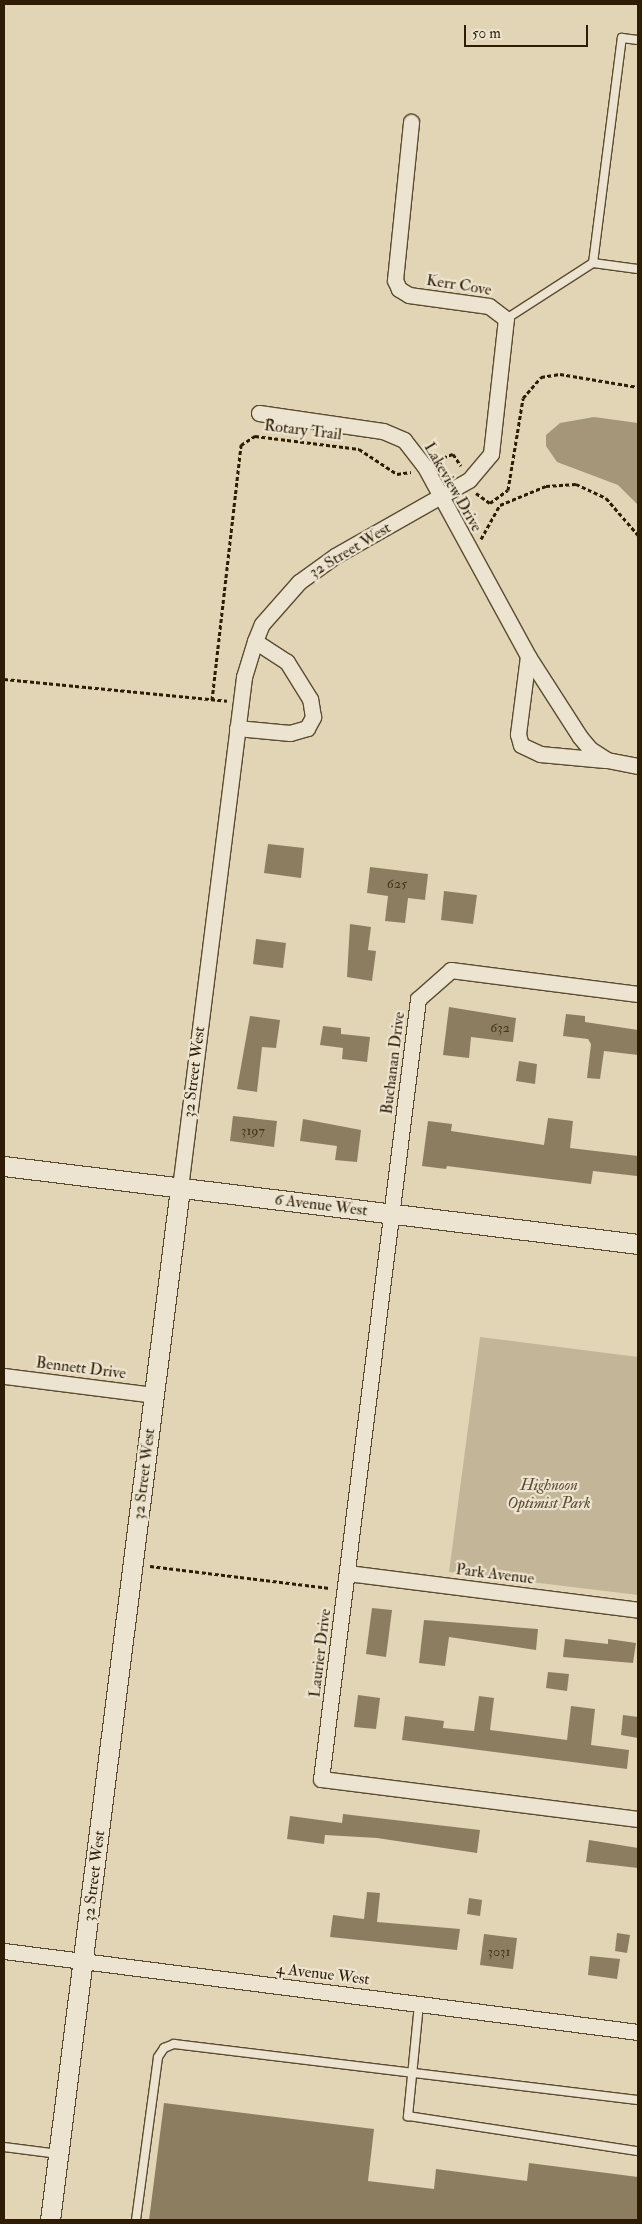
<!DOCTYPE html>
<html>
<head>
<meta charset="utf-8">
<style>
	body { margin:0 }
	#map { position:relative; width:642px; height:2224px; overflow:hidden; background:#e2d5b6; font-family:"IM FELL Double Pica",serif }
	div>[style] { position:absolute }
	.green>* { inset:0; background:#c3b698 }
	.water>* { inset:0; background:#a59679 }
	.building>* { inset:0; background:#8c7d61 }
	.path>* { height:3px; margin-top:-1.5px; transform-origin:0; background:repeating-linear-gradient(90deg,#2e1d04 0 4px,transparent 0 6.5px) }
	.roads { filter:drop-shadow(1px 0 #5b4b30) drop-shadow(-1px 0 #5b4b30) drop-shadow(0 1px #5b4b30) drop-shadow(0 -1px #5b4b30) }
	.service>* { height:8px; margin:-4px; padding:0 4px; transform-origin:4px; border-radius:4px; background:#ece4d0 }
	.minor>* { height:15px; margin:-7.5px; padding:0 7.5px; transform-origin:7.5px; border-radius:7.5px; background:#ece4d0 }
	.tertiary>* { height:19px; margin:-9.5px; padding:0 9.5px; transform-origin:9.5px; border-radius:9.5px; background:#ece4d0 }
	span { translate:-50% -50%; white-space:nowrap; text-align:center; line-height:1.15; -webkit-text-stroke:4.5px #ece4d0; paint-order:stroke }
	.number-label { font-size:14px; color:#46351b }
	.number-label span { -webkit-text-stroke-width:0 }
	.street-label { font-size:16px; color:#2e1d04 }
	.park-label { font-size:16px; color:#5b4b30; font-style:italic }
	.frame { position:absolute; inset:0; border:5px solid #2e1d04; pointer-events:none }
	.scale { position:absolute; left:464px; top:25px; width:124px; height:22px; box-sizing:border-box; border:2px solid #2e1d04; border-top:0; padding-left:6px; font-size:15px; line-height:18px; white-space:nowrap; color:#2e1d04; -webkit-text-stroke:4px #ece4d0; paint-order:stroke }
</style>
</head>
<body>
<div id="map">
	<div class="green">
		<div style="clip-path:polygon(480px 1337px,638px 1357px,638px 1595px,449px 1572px)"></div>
	</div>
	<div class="water">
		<div style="clip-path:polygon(594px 417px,638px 423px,638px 505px,618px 485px,557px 462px,546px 446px,546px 435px,560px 423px)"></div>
	</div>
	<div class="building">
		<div style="clip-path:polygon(268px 844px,304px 848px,301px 878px,264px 873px)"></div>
		<div style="clip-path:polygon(370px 867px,428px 874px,425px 900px,408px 898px,405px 923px,385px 921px,388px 896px,367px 893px)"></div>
		<div style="clip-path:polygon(444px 891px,477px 895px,473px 924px,441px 920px)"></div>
		<div style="clip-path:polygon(350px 924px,371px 927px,368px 950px,376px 951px,372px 981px,347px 977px)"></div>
		<div style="clip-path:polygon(256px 939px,286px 943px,283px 968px,253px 964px)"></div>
		<div style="clip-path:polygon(449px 1007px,516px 1018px,513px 1042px,471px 1037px,469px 1058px,443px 1055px)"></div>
		<div style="clip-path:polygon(566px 1014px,585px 1016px,585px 1022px,638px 1030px,638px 1055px,604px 1051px,600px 1079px,587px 1078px,591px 1044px,588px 1039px,563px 1036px)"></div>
		<div style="clip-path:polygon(250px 1016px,280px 1020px,276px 1048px,262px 1047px,257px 1092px,237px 1089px)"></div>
		<div style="clip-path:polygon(323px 1026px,341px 1028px,341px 1034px,370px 1037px,367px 1062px,342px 1059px,343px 1048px,320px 1045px)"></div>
		<div style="clip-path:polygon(519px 1061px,537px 1064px,535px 1084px,516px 1081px)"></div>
		<div style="clip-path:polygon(233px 1116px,277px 1121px,274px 1147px,230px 1141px)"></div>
		<div style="clip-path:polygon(548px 1118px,573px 1121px,570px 1148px,638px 1156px,637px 1176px,593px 1171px,591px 1184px,447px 1166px,446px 1169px,422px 1166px,428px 1121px,452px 1124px,451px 1131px,544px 1145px)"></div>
		<div style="clip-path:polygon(303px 1119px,361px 1130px,357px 1162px,335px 1160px,337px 1146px,300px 1141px)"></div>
		<div style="clip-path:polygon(372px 1608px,392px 1610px,386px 1657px,366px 1654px)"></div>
		<div style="clip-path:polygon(424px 1620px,538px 1629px,536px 1650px,449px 1637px,445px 1666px,419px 1663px)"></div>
		<div style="clip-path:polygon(565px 1639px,608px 1644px,608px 1639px,636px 1643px,633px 1663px,563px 1657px)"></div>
		<div style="clip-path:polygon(548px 1672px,569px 1674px,567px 1691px,546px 1688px)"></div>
		<div style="clip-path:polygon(358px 1695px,380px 1698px,376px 1729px,354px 1727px)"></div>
		<div style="clip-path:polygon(479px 1696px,494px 1698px,490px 1730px,567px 1740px,571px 1706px,595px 1709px,591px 1745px,629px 1750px,627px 1769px,402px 1740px,405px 1716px,444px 1721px,443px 1728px,474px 1731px)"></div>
		<div style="clip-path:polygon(623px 1715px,638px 1717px,638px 1738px,621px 1735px)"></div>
		<div style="clip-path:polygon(343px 1814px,480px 1830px,477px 1853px,377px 1838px,325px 1835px,324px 1844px,287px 1839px,290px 1816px,342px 1823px)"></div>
		<div style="clip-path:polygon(589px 1840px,638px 1848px,638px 1868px,586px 1862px)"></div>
		<div style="clip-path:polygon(367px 1892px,380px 1893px,377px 1922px,460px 1929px,457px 1950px,330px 1937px,333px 1915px,364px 1919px)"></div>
		<div style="clip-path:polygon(469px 1898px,482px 1900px,480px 1916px,467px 1914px)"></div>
		<div style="clip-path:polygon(617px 1933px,630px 1935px,627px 1953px,615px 1951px)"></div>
		<div style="clip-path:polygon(484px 1934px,517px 1938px,513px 1969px,480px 1965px)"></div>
		<div style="clip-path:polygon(590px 1956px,620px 1959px,617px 1979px,588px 1975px)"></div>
		<div style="clip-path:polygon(164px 2103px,374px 2129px,368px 2181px,434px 2189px,436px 2169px,527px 2181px,529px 2163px,638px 2177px,638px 2220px,149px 2220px)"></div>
	</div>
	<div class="path">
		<div style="left:437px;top:460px;width:17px;rotate:-21deg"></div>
		<div style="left:453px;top:454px;width:14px;rotate:56deg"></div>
		<div style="left:476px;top:493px;width:17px;rotate:36deg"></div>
		<div style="left:490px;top:503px;width:22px;rotate:-36deg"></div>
		<div style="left:508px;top:490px;width:93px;rotate:-80.7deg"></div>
		<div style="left:523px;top:398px;width:28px;rotate:-49deg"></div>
		<div style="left:541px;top:377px;width:19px;rotate:-9deg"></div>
		<div style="left:560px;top:374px;width:79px;rotate:9.5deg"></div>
		<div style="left:481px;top:539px;width:39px;rotate:-61deg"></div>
		<div style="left:500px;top:505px;width:50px;rotate:-22.4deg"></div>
		<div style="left:546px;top:486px;width:30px;rotate:-4deg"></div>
		<div style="left:576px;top:484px;width:33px;rotate:25deg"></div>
		<div style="left:606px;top:498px;width:49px;rotate:49.1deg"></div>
		<div style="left:4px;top:679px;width:224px;rotate:5.6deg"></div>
		<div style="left:212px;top:700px;width:257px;rotate:-83.5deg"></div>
		<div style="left:241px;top:445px;width:17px;rotate:-33deg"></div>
		<div style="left:255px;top:436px;width:105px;rotate:7.1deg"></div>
		<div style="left:359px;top:449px;width:45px;rotate:33.3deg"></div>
		<div style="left:397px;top:474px;width:14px;rotate:-8deg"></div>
		<div style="left:150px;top:1566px;width:181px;rotate:7deg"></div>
	</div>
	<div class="roads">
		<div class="service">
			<div style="left:593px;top:263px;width:227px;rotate:-82.7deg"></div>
			<div style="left:622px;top:38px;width:16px;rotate:7deg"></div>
			<div style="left:506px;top:319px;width:103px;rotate:-32.8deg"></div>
			<div style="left:593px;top:263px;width:45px;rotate:7.6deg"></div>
			<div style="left:419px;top:2004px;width:113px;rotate:95.6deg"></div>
			<div style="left:408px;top:2116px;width:233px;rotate:8.7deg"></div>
			<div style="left:4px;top:2147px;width:55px;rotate:7.3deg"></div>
			<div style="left:136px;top:2220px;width:164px;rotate:-82.3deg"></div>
			<div style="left:158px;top:2057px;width:11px;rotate:-56deg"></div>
			<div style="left:164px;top:2048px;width:11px;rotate:-22deg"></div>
			<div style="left:174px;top:2044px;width:467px;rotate:6.9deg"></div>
		</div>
		<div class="minor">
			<div style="left:259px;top:413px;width:125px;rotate:8.3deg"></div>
			<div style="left:383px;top:431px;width:23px;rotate:23deg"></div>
			<div style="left:404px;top:440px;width:34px;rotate:52deg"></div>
			<div style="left:425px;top:467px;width:215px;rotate:61.4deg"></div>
			<div style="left:528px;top:656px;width:96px;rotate:57.3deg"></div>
			<div style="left:580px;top:737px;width:16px;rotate:50deg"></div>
			<div style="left:590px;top:749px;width:20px;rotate:33deg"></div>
			<div style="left:607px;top:760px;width:32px;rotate:11deg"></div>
			<div style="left:528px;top:656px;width:79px;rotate:97.3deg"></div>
			<div style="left:518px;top:734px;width:11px;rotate:75deg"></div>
			<div style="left:521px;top:745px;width:21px;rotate:25deg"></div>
			<div style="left:540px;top:754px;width:65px;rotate:5.3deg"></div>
			<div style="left:237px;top:728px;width:53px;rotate:5.4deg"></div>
			<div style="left:290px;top:733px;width:18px;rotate:-16deg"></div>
			<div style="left:307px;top:728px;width:13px;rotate:-61deg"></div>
			<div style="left:313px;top:717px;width:18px;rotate:-99deg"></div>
			<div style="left:310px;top:699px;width:44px;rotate:-121.9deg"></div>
			<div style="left:287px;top:662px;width:38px;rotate:-147deg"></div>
			<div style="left:638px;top:994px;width:189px;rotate:-172.7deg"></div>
			<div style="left:451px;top:970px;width:44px;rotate:138.7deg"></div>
			<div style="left:418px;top:999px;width:786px;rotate:97.09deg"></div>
			<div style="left:321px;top:1779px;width:320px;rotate:7.2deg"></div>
			<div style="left:180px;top:1188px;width:515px;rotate:-82.86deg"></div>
			<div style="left:244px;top:677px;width:38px;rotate:-73deg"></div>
			<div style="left:255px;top:641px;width:18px;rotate:-68deg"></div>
			<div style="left:262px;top:624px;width:56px;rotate:-48.6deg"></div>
			<div style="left:299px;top:582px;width:44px;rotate:-35.8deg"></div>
			<div style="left:335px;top:556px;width:154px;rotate:-29.6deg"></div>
			<div style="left:469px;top:480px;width:34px;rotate:-50deg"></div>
			<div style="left:491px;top:454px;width:136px;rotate:-83.7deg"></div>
			<div style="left:506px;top:319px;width:21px;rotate:-143deg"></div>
			<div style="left:489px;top:306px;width:81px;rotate:-172.2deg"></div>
			<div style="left:409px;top:295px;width:12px;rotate:-149deg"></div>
			<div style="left:399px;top:289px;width:10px;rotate:-114deg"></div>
			<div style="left:395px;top:280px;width:159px;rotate:-84.2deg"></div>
			<div style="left:4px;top:1376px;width:151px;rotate:7.2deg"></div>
			<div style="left:347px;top:1573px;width:293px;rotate:7.2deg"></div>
			<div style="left:4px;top:1951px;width:639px;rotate:7.28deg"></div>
		</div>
		<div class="tertiary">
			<div style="left:4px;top:1166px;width:639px;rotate:7.01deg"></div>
			<div style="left:50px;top:2220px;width:1040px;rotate:-82.82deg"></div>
		</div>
	</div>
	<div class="number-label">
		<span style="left:397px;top:884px">625</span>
		<span style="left:500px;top:1028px">632</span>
		<span style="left:253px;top:1131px">3197</span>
		<span style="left:499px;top:1952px">3031</span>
	</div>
	<div class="street-label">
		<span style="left:459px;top:285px;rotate:9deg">Kerr Cove</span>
		<span style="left:303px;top:430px;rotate:7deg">Rotary Trail</span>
		<span style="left:453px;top:487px;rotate:60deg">Lakeview Drive</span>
		<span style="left:350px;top:550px;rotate:-31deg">32 Street West</span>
		<span style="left:393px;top:1063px;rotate:-83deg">Buchanan Drive</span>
		<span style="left:194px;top:1072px;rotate:-83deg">32 Street West</span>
		<span style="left:321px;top:1205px;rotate:7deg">6 Avenue West</span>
		<span style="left:81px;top:1368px;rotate:7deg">Bennett Drive</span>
		<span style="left:144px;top:1474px;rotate:-83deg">32 Street West</span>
		<span style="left:495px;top:1574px;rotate:7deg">Park Avenue</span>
		<span style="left:320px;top:1653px;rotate:-83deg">Laurier Drive</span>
		<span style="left:94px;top:1876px;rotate:-83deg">32 Street West</span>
		<span style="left:323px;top:1974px;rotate:7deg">4 Avenue West</span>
	</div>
	<div class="park-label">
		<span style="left:549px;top:1494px">Highnoon<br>Optimist Park</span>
	</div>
	<div class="frame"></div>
	<div class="scale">50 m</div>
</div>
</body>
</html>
